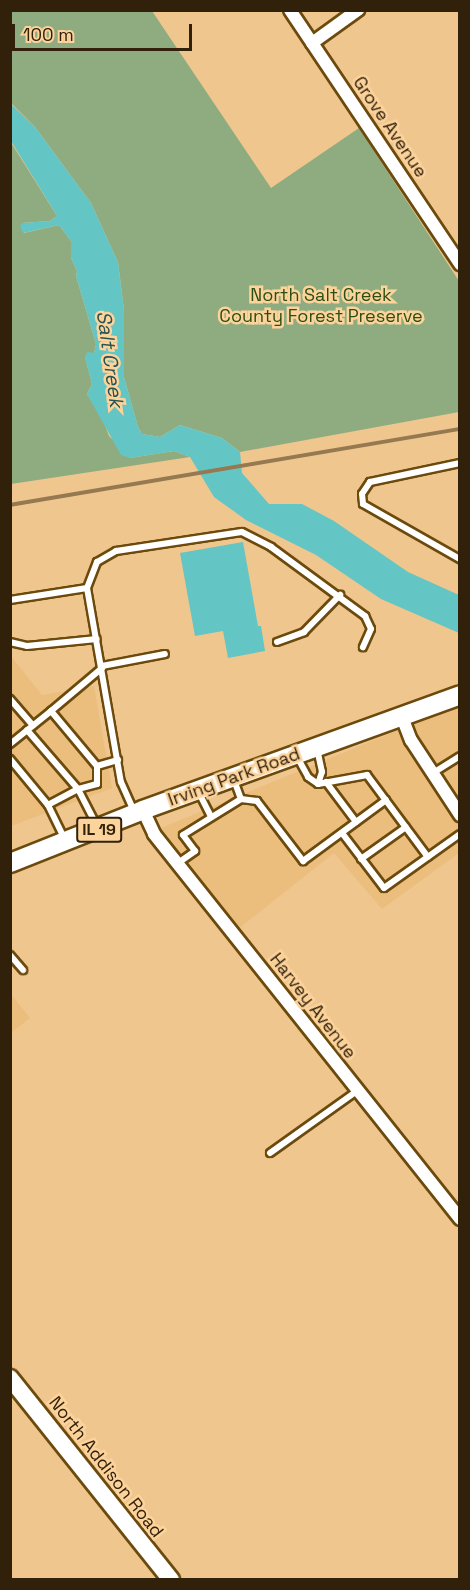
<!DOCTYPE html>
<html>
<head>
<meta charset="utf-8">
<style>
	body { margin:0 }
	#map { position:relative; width:470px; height:1590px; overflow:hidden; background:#efc68e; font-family:"Space Grotesk",sans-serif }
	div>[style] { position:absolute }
	.built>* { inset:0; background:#ebbe7e }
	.green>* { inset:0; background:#8fac80 }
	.water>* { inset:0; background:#64c5c5 }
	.roads { filter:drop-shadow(2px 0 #6c4a0c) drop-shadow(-2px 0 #6c4a0c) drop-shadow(0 2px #6c4a0c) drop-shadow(0 -2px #6c4a0c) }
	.lane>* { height:6px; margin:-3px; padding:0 3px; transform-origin:3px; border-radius:3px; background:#fff }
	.street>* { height:12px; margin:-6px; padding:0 6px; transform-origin:6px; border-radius:6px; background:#fff }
	.secondary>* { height:16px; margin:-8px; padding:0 8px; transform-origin:8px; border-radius:8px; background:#fff }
	.primary>* { height:18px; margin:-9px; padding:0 9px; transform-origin:9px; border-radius:9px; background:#fff }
	.rail>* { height:4px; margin:-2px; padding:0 2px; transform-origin:2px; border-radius:2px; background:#967950 }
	span { translate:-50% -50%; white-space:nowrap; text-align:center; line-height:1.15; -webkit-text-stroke:5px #fcd39b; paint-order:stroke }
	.shield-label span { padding:2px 4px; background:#fcd39b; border:2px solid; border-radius:4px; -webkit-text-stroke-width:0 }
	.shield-label { font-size:16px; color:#31210a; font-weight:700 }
	.street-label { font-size:18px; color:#31210a }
	.park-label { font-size:18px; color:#2b4f12 }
	.water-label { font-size:20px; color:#265252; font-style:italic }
	.frame { position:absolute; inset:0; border:12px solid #31210a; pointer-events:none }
	.scale { position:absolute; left:12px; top:24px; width:180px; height:27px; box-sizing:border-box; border:3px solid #31210a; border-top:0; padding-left:8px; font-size:18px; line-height:21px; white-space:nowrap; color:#31210a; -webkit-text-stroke:4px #fcd39b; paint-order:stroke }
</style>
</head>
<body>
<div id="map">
	<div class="built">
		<div style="clip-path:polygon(10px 655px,42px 695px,94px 686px,112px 788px,11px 826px)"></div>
		<div style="clip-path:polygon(459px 705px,459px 853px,382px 909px,334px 853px,228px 937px,144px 835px)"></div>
		<div style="clip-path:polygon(10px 993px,30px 1018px,11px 1033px,10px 1033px)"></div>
	</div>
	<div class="green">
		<div style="clip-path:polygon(10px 11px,152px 11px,271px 188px,359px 128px,459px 281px,459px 412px,240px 452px,222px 438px,180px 425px,160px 437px,142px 434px,138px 427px,124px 377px,124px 310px,118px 262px,91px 203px,35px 127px,11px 103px)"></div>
		<div style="clip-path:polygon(10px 141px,57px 216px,50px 221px,22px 223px,24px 233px,59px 225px,71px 241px,71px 258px,77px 271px,76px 276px,96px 344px,94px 353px,85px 357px,92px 384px,87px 394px,103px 420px,109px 436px,130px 458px,174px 451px,190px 457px,11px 484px)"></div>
	</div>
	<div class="water">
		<div style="clip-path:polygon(10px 103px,35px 127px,91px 203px,118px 262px,124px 310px,124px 377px,138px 427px,142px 434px,160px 437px,180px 425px,222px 438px,240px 452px,242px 473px,269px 504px,302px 504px,334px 521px,408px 572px,459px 595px,459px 633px,381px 599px,316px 555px,246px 520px,214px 497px,190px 457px,174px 451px,130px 458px,121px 455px,87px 394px,92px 384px,85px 358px,87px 352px,94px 353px,96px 344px,76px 276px,77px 271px,71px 258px,71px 241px,59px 225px,23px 233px,20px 226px,22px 223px,50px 221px,57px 216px,11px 141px)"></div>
		<div style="clip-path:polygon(243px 542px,258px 626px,261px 626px,265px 651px,228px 658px,223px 631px,195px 636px,180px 553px)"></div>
	</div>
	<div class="roads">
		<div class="lane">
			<div style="left:460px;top:463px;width:92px;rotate:168.1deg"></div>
			<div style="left:370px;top:482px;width:14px;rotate:124deg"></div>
			<div style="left:362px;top:494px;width:10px;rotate:84deg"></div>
			<div style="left:363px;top:504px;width:112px;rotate:29.6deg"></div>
			<div style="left:87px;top:588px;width:28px;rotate:-69deg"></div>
			<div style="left:97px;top:562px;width:22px;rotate:-30deg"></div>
			<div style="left:116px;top:551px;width:127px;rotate:-8.6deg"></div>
			<div style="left:242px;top:532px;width:33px;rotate:27deg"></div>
			<div style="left:271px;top:547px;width:117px;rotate:36.3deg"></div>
			<div style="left:365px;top:616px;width:14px;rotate:65deg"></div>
			<div style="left:371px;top:629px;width:20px;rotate:114deg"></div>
			<div style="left:10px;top:600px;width:78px;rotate:-8.9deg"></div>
			<div style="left:87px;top:588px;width:197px;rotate:80.1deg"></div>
			<div style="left:121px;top:782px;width:32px;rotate:66deg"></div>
			<div style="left:10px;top:642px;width:17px;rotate:13deg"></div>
			<div style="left:27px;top:646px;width:70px;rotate:-5.7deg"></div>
			<div style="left:277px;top:642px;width:29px;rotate:-20deg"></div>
			<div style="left:304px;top:632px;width:52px;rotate:-45.8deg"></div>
			<div style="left:102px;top:666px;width:64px;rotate:-10.8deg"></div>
			<div style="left:10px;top:699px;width:35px;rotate:49deg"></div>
			<div style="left:51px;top:711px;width:67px;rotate:-40.1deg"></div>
			<div style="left:27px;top:730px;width:78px;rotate:49.2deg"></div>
			<div style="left:78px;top:789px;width:42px;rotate:62.8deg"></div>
			<div style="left:10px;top:744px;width:53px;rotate:-38.8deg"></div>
			<div style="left:51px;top:711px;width:72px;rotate:50.1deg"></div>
			<div style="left:97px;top:766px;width:18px;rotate:90deg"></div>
			<div style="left:97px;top:784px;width:20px;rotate:165deg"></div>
			<div style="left:78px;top:789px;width:34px;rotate:152deg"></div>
			<div style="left:296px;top:755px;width:25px;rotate:61deg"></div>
			<div style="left:308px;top:777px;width:12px;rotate:35deg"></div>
			<div style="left:318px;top:784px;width:13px;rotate:-72deg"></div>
			<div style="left:322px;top:772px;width:25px;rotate:-102deg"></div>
			<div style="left:10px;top:759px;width:60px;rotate:50.4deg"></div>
			<div style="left:48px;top:805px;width:39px;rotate:64deg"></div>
			<div style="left:97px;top:766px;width:22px;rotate:-16deg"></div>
			<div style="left:433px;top:773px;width:32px;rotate:-32deg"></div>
			<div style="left:234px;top:780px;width:20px;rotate:70deg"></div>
			<div style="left:326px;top:782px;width:50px;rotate:53.1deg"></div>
			<div style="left:318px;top:784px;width:50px;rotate:-10.4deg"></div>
			<div style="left:367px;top:775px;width:102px;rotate:53.4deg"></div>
			<div style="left:198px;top:791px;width:29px;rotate:63deg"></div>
			<div style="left:342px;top:833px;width:69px;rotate:52.6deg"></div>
			<div style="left:384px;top:888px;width:93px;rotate:-35.4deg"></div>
			<div style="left:361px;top:859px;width:55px;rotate:-35.4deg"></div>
			<div style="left:178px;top:863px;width:21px;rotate:-35deg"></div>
			<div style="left:195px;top:851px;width:20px;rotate:-127deg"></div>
			<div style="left:183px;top:835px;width:68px;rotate:-31.8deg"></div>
			<div style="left:241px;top:799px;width:16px;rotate:7deg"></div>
			<div style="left:257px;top:801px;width:76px;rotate:52.5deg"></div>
			<div style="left:303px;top:861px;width:103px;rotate:-36.3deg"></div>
			<div style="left:10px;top:955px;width:20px;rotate:49deg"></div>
			<div style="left:270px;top:1153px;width:107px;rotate:-35.5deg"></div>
		</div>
		<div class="street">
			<div style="left:290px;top:10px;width:306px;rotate:56.2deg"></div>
			<div style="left:312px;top:43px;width:57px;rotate:-35.7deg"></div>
			<div style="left:402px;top:717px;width:25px;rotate:69deg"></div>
			<div style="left:411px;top:740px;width:90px;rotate:56.8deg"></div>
			<div style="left:143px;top:810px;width:26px;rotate:65deg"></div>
			<div style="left:154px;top:834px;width:492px;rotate:51.5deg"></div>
		</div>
		<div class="secondary">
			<div style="left:10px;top:1378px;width:258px;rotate:51.4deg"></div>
		</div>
		<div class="primary">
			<div style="left:10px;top:863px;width:143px;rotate:-21.7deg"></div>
			<div style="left:143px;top:810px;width:337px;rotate:-19.9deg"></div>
		</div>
	</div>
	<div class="rail">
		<div style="left:10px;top:505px;width:456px;rotate:-9.6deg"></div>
	</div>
	<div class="shield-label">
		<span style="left:99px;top:830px">IL 19</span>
	</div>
	<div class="street-label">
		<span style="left:390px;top:127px;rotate:56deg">Grove Avenue</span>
		<span style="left:234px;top:777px;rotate:-20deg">Irving Park Road</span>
		<span style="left:313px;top:1006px;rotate:52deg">Harvey Avenue</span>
		<span style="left:106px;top:1467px;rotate:52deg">North Addison Road</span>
	</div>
	<div class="park-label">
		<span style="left:321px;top:306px">North Salt Creek<br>County Forest Preserve</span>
	</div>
	<div class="water-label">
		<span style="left:110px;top:359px;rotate:82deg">Salt Creek</span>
	</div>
	<div class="frame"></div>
	<div class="scale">100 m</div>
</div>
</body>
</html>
